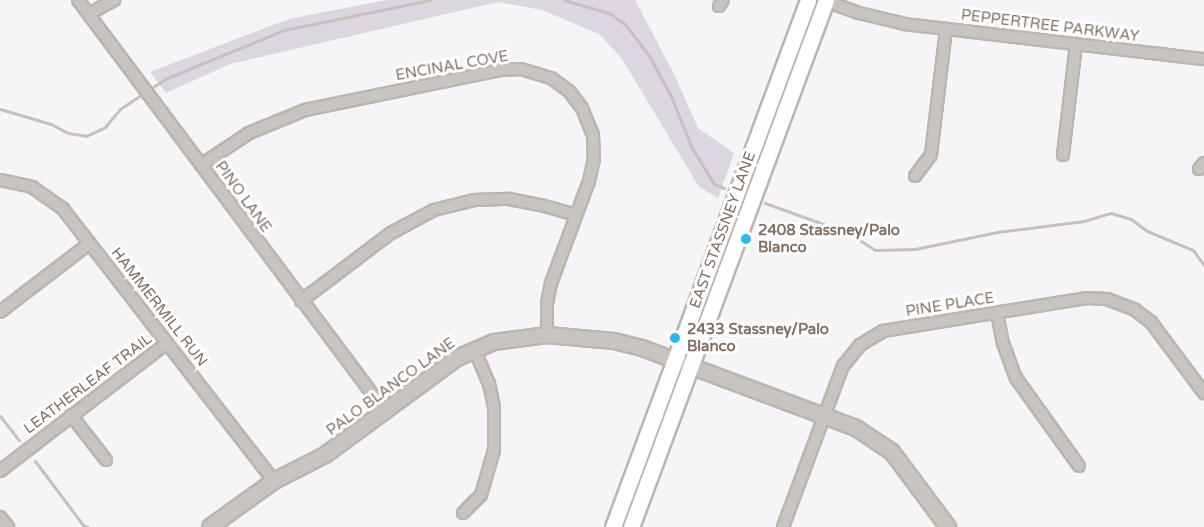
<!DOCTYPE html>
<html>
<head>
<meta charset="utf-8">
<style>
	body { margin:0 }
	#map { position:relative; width:1204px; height:527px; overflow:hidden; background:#f5f5f8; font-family:"Varela Round",sans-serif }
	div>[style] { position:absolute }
	.green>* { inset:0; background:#dbd6e0 }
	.stream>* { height:3px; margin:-1.5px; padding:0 1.5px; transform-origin:1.5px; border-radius:1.5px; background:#cbbebb }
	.roads { filter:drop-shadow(2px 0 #bcb5b0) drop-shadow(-2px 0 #bcb5b0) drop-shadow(0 2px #bcb5b0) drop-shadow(0 -2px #bcb5b0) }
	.minor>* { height:10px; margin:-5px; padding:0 5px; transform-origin:5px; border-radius:5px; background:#c9c4c0 }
	.tertiary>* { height:14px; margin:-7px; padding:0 7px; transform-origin:7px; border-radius:7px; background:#c9c4c0 }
	.secondary>* { height:15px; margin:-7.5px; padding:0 7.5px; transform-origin:7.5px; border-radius:7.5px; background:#fff }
	.dots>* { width:16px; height:16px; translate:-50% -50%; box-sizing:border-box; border:3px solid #fff; border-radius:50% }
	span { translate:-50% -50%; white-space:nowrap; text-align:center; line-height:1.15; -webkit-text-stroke:6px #fff; paint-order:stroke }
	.street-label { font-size:15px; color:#816f62 }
	.poi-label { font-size:15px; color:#816f62; font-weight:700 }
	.left { translate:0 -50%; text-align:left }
</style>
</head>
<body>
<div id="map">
	<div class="green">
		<div style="clip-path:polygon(386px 0,635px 0,674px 74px,698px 128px,734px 153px,718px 198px,699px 187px,622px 59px,599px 34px,542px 10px,498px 2px,230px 64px,166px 93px,150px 72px,289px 19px)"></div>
	</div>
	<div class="stream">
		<div style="left:564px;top:0;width:47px;rotate:16.1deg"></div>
		<div style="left:609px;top:13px;width:19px;rotate:35deg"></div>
		<div style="left:625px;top:24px;width:40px;rotate:53deg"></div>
		<div style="left:649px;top:56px;width:46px;rotate:61.2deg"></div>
		<div style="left:671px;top:96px;width:56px;rotate:68deg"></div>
		<div style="left:692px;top:148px;width:42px;rotate:58.6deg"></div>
		<div style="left:714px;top:184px;width:11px;rotate:22deg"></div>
		<div style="left:0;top:109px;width:53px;rotate:16.4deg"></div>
		<div style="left:51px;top:124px;width:19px;rotate:28deg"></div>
		<div style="left:68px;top:133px;width:18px;rotate:9deg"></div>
		<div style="left:86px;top:136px;width:21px;rotate:-25deg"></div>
		<div style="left:105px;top:127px;width:23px;rotate:-50deg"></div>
		<div style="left:120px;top:109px;width:54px;rotate:-33.7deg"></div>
		<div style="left:165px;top:79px;width:129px;rotate:-22.4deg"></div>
		<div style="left:284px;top:30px;width:149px;rotate:-11.6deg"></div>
		<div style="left:765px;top:203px;width:88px;rotate:19.9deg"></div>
		<div style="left:848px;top:233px;width:32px;rotate:32deg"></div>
		<div style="left:875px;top:250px;width:40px;rotate:-1.4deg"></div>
		<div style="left:915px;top:249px;width:84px;rotate:-11.7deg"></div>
		<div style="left:997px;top:232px;width:88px;rotate:-7.2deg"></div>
		<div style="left:1084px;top:221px;width:28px;rotate:-17deg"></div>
		<div style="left:1111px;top:213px;width:21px;rotate:17deg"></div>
		<div style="left:1131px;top:219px;width:20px;rotate:37deg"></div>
		<div style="left:1147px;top:231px;width:50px;rotate:22.4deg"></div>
		<div style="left:1193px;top:250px;width:19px;rotate:54deg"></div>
		<div style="left:0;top:416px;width:31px;rotate:52deg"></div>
		<div style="left:35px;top:461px;width:80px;rotate:53.1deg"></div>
		<div style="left:83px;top:525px;width:5px;rotate:22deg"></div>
	</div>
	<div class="roads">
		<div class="minor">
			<div style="left:78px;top:0;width:513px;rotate:53.24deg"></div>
			<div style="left:823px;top:0;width:38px;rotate:20deg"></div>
			<div style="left:859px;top:13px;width:47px;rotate:13.4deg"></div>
			<div style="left:905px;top:24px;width:301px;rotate:6.7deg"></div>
			<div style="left:719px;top:6px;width:7px;rotate:-56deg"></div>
			<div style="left:89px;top:14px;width:29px;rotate:-29deg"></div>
			<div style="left:1063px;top:155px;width:112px;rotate:-83.3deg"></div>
			<div style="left:201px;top:165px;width:58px;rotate:-33.7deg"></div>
			<div style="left:249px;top:133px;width:61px;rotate:-22.3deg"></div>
			<div style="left:305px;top:110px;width:199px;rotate:-11.6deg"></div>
			<div style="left:500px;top:70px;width:21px;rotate:-3deg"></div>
			<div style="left:521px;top:69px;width:31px;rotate:17deg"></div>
			<div style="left:551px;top:78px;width:22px;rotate:36deg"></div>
			<div style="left:569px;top:91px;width:21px;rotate:53deg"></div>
			<div style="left:582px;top:108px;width:29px;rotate:68deg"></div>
			<div style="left:593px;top:135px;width:23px;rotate:88deg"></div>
			<div style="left:594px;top:158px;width:24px;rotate:102deg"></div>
			<div style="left:589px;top:181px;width:109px;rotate:110.4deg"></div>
			<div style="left:551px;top:283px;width:21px;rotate:101deg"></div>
			<div style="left:547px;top:304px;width:31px;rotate:90deg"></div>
			<div style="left:1199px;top:169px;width:8px;rotate:-50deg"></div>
			<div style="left:915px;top:176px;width:26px;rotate:-53deg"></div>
			<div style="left:931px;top:155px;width:127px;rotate:-83.2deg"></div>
			<div style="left:0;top:180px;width:33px;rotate:12deg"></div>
			<div style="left:32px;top:187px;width:38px;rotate:35deg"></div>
			<div style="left:63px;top:209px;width:344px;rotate:52.2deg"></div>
			<div style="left:301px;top:301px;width:113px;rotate:-37.1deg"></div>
			<div style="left:391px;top:233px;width:49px;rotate:-28.1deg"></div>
			<div style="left:434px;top:210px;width:41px;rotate:-14deg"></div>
			<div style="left:474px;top:200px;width:35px;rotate:-2deg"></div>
			<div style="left:509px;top:199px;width:33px;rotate:11deg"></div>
			<div style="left:541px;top:205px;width:36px;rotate:16deg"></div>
			<div style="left:0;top:312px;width:113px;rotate:-37.5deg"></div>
			<div style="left:997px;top:313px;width:31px;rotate:79deg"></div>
			<div style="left:1003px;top:343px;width:37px;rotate:70deg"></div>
			<div style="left:1016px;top:378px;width:108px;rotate:54.4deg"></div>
			<div style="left:71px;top:415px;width:57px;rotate:52.1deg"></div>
			<div style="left:0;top:471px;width:210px;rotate:-37.5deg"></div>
			<div style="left:463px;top:513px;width:25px;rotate:-45deg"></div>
			<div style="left:481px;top:495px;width:47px;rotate:-73.9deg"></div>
			<div style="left:494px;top:450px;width:43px;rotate:-90deg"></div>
			<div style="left:494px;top:407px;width:24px;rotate:-102deg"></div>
			<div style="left:489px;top:384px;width:38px;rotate:-113deg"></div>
			<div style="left:0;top:517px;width:13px;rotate:51deg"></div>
			<div style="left:783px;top:527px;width:172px;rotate:-69.6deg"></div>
			<div style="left:843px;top:366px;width:27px;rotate:-51deg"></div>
			<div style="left:860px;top:345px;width:27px;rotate:-31deg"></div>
			<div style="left:883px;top:331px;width:206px;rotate:-9.2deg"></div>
			<div style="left:1086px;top:298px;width:21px;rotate:3deg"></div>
			<div style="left:1107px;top:299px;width:30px;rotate:21deg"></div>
			<div style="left:1135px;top:310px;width:20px;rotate:37deg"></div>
			<div style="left:1151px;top:322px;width:89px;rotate:53.3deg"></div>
		</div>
		<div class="tertiary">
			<div style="left:210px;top:527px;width:79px;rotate:-35.7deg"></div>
			<div style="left:274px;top:481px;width:57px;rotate:-27deg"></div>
			<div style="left:325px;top:455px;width:164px;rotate:-36.3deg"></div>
			<div style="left:457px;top:358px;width:40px;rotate:-23.4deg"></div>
			<div style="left:494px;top:342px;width:53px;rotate:-7.5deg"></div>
			<div style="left:547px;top:335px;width:67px;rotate:5.1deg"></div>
			<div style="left:614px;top:341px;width:29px;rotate:14deg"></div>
			<div style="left:642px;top:348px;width:228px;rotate:20.5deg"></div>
			<div style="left:856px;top:428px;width:43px;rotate:33.7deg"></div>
			<div style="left:892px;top:452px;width:94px;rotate:53.3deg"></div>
		</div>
		<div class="secondary">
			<div style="left:613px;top:527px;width:562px;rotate:-69.69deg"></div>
			<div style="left:631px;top:527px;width:562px;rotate:-69.69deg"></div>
		</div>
	</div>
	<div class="dots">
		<div style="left:746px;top:239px;background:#23bdea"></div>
		<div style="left:675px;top:338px;background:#23bdea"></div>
	</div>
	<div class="street-label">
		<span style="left:1050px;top:26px;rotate:7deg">PEPPERTREE PARKWAY</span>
		<span style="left:452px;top:66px;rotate:-10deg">ENCINAL COVE</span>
		<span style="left:243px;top:197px;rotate:54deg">PINO LANE</span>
		<span style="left:723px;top:230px;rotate:-70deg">EAST STASSNEY LANE</span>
		<span style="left:950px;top:305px;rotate:-9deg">PINE PLACE</span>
		<span style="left:159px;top:307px;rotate:52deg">HAMMERMILL RUN</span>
		<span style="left:88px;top:384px;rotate:-37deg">LEATHERLEAF TRAIL</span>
		<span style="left:391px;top:387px;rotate:-36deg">PALO BLANCO LANE</span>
	</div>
	<div class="poi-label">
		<span class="left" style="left:758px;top:239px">2408 Stassney/Palo<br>Blanco</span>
		<span class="left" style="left:687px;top:338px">2433 Stassney/Palo<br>Blanco</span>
	</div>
</div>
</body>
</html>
